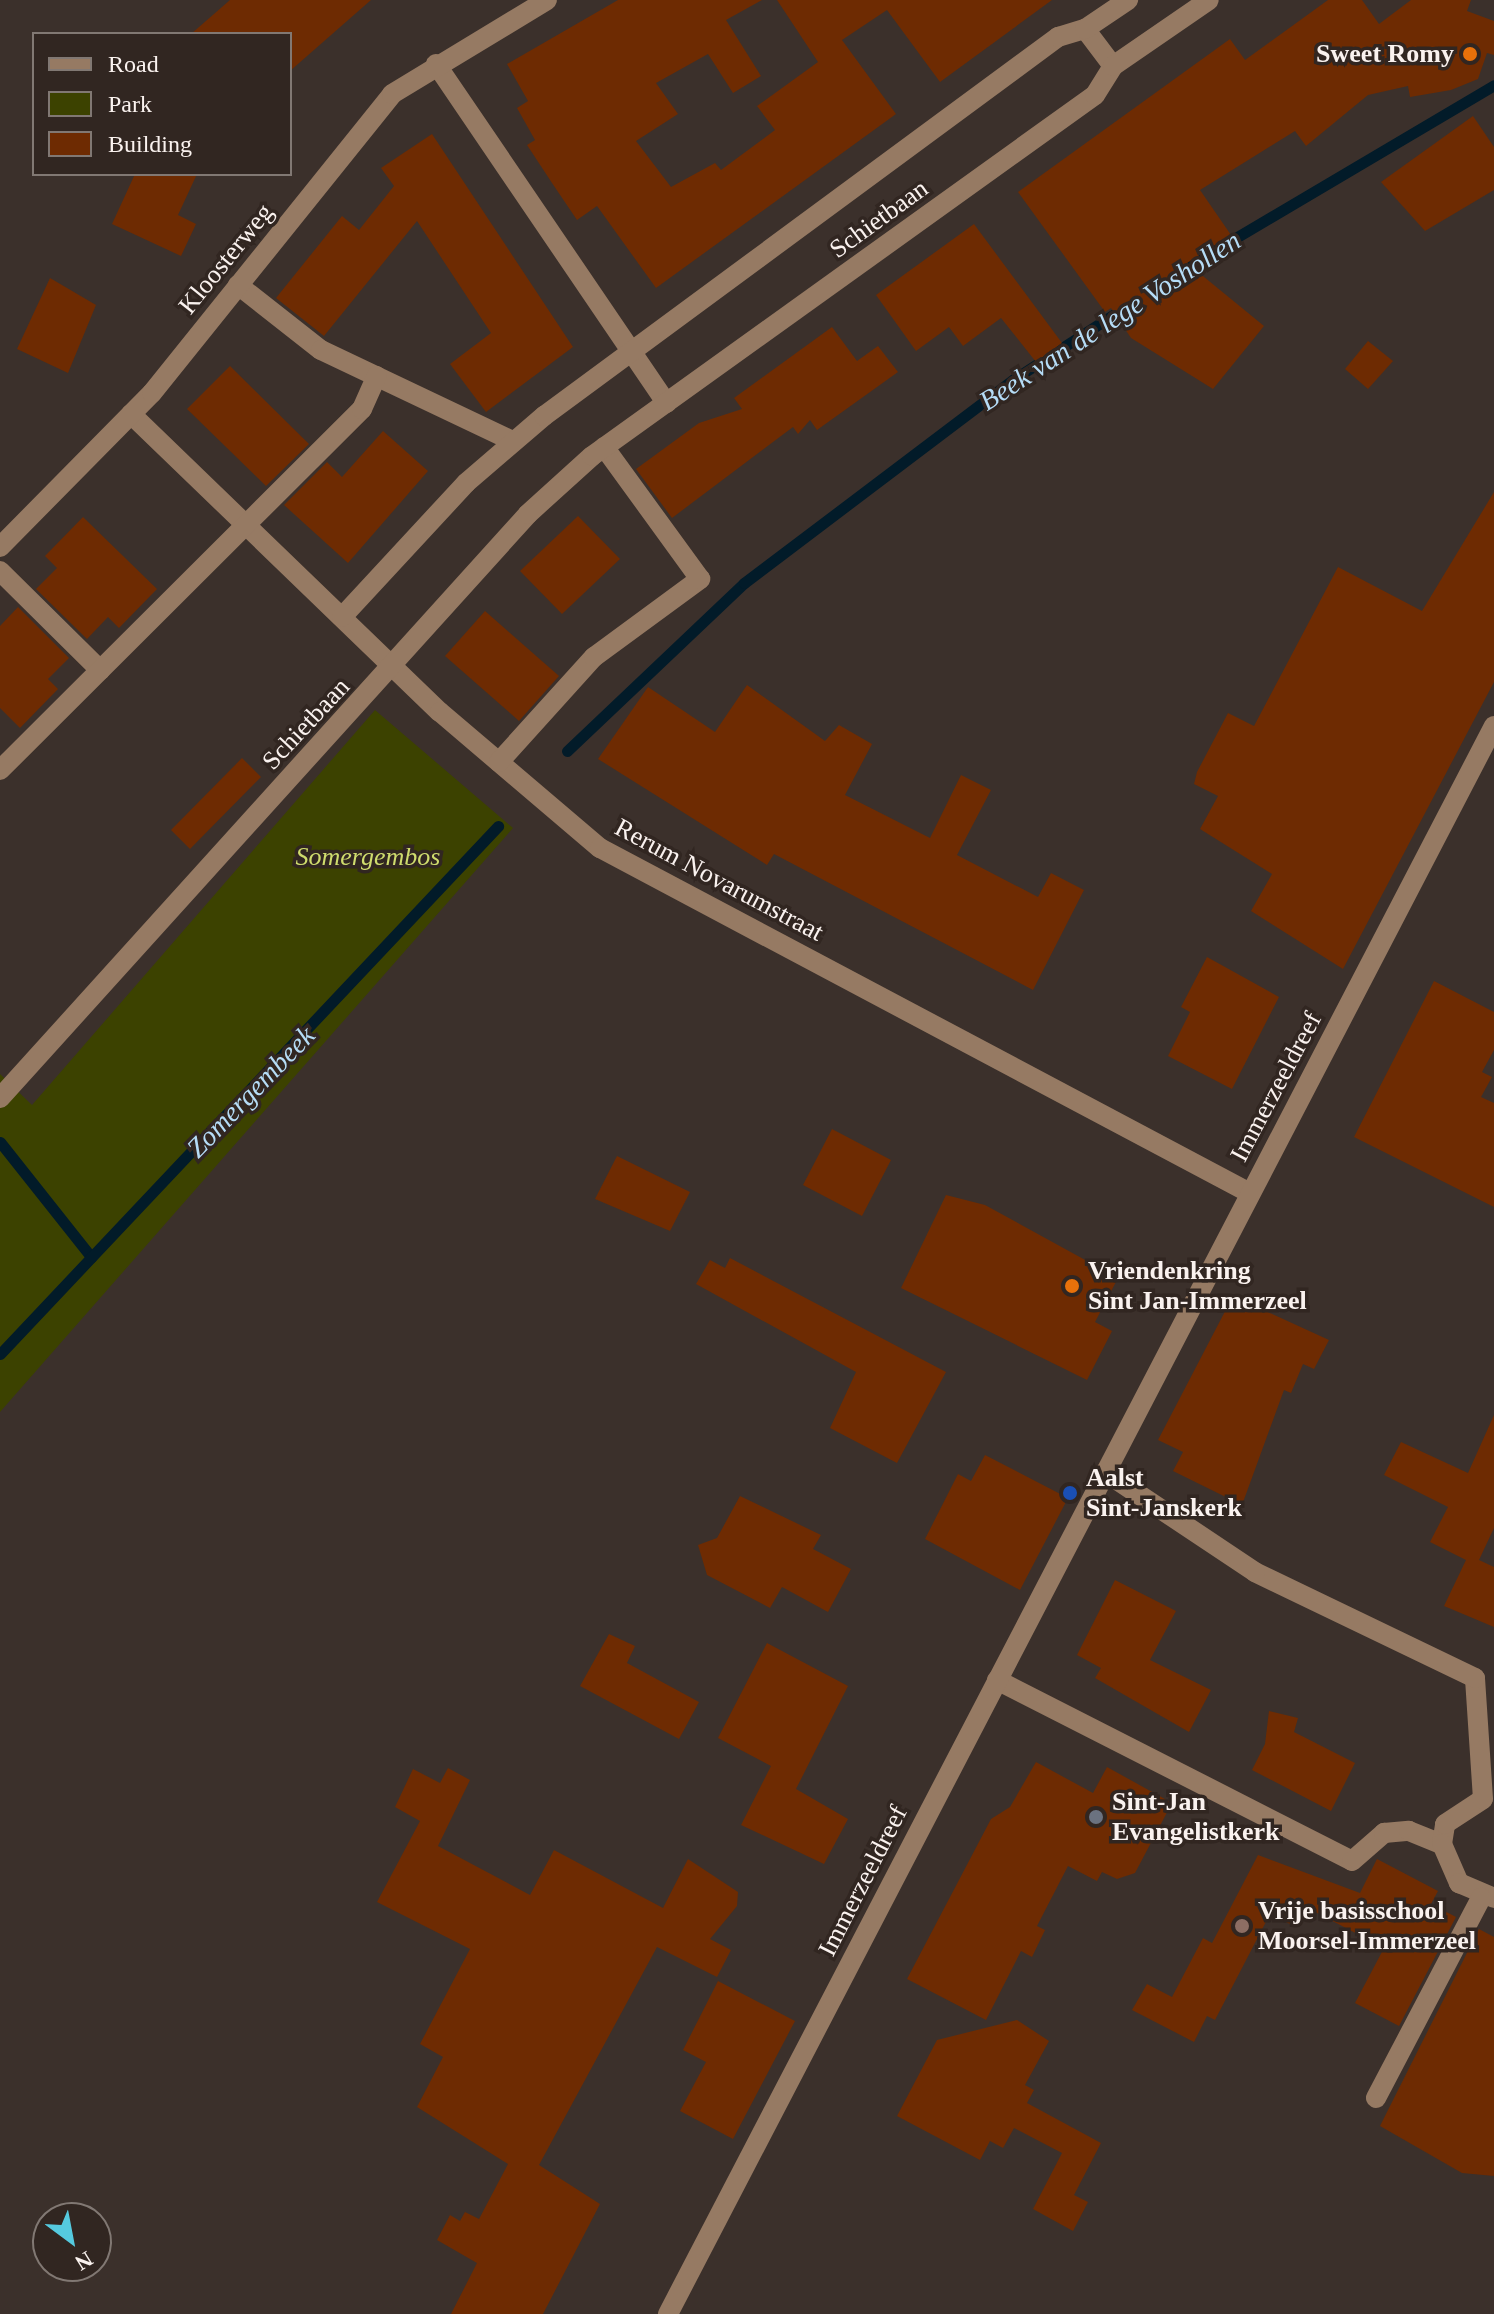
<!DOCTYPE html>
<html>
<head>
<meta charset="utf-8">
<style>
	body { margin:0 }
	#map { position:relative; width:1494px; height:2314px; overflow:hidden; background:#3b302b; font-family:"Times New Roman",serif }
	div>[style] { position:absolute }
	.green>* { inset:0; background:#3c4200 }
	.stream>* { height:11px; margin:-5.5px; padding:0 5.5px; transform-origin:5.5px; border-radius:5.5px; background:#021b29 }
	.building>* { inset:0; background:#6e2b02 }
	.minor>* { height:20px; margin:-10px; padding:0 10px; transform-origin:10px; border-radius:10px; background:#967a63 }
	.dots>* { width:22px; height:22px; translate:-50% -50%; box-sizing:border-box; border:4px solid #312621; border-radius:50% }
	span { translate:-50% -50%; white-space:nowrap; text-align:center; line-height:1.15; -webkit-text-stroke:7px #312621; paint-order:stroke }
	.poi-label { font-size:26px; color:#faf2ef; font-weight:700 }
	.right { translate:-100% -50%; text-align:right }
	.left { translate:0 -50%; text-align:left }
	.street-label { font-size:26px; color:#faf2ef }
	.park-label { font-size:26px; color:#cfdc6d; font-style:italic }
	.water-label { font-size:28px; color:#b5dcf6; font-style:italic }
	.legend { position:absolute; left:32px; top:32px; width:260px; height:144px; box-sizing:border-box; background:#312621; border:2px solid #817873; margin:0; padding:10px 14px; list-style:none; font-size:24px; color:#faf2ef }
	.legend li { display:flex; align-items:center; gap:16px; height:40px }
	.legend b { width:40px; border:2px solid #817873 }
	.north { position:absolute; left:32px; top:2202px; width:80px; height:80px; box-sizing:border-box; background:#312621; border:2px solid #817873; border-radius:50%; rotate:148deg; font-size:22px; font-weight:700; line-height:32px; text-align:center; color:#faf2ef }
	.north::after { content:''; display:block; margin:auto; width:28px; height:36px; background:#55cadf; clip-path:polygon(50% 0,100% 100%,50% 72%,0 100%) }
</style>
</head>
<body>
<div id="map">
	<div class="green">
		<div style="clip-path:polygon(375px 710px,513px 828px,0 1412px,0 1074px,32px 1105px)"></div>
	</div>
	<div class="stream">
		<div style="left:1178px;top:272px;width:367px;rotate:-30.6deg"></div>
		<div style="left:567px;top:751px;width:244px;rotate:-43.5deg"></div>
		<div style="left:744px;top:583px;width:338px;rotate:-37.1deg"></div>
		<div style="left:1014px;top:379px;width:135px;rotate:-32.9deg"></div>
		<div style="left:0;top:1142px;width:147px;rotate:51.6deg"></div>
		<div style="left:0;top:1354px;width:726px;rotate:-46.67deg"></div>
	</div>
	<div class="building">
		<div style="clip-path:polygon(230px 0,371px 0,290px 71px,290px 34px,191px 34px)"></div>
		<div style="clip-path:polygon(618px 0,762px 0,726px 20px,761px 76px,733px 93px,708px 54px,656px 83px,678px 114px,636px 141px,671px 187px,715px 163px,721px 170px,775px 130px,757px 106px,818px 62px,777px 0,1052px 0,940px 82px,887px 10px,842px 40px,896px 114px,656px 288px,597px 206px,577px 220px,552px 183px,527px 145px,535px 140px,517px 108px,528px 101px,507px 64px)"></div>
		<div style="clip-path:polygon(1328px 0,1362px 0,1379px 24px,1411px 0,1471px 0,1467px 11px,1494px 21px,1494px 55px,1487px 53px,1478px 79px,1451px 90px,1410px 97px,1408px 86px,1368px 95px,1306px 146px,1295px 131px,1200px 190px,1231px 235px,1187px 263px,1264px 326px,1213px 389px,1131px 338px,1111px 308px,1105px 312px,1018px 192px,1230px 39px,1245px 60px)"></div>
		<div style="clip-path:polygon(1473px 116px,1494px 147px,1494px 190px,1425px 231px,1381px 182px)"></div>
		<div style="clip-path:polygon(432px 134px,573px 347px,486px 412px,450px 364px,491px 333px,417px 221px,324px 336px,276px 298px,342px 216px,359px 230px,394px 186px,381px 168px)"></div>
		<div style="clip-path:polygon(135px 174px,197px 174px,178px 215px,196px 224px,181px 256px,112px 224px)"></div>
		<div style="clip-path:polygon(974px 224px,1062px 343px,1036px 362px,1001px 318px,963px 346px,949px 327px,916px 351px,876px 295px)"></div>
		<div style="clip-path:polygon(50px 278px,96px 305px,68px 373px,17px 349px)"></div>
		<div style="clip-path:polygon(832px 327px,857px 361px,878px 346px,898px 372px,817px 430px,810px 420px,798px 434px,793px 427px,672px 518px,636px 469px,699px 423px,742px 409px,734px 398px)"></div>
		<div style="clip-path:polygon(1368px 341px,1393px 361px,1368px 389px,1345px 369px)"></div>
		<div style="clip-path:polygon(230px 366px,309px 444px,266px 486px,187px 409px)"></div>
		<div style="clip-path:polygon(383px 431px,428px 471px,348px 563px,284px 505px,327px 462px,342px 477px)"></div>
		<div style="clip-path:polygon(1494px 492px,1494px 682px,1343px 969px,1251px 911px,1272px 874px,1200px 829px,1218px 796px,1194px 784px,1197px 772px,1228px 713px,1254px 726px,1338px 567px,1422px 611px)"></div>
		<div style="clip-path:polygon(578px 516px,620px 559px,562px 614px,520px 571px)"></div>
		<div style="clip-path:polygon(83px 517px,157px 589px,119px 628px,108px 617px,87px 639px,36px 589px,57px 568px,45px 556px)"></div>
		<div style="clip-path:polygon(18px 607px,69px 658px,48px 679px,58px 689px,20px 728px,0 708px,0 626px)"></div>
		<div style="clip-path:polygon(485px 611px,559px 676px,519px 721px,445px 656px)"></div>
		<div style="clip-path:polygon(747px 685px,825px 741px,839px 725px,872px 744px,845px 795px,930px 838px,961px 775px,991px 790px,957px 855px,1038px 897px,1051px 873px,1084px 890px,1033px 990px,774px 854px,767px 865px,598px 759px,648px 687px,715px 732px)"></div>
		<div style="clip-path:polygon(242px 758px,261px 777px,190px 849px,171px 830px)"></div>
		<div style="clip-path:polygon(1207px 957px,1279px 997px,1232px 1089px,1168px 1056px,1190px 1012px,1181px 1007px)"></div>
		<div style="clip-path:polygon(1434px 981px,1494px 1012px,1494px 1050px,1482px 1072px,1492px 1077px,1481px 1097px,1494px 1103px,1494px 1207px,1354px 1137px)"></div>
		<div style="clip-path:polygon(832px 1129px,891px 1160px,862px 1216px,803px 1185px)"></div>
		<div style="clip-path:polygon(617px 1156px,690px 1192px,670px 1231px,595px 1199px)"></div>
		<div style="clip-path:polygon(946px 1195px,985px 1205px,1118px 1278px,1095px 1322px,1112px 1331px,1087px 1380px,901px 1288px)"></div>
		<div style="clip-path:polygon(730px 1258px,946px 1372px,897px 1463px,830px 1428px,856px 1372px,696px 1284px,710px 1260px,725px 1268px)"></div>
		<div style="clip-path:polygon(1233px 1296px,1329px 1340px,1314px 1369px,1303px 1364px,1291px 1393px,1284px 1390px,1242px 1505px,1173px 1471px,1183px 1452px,1158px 1440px)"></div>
		<div style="clip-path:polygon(1494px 1415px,1494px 1528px,1479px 1560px,1494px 1567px,1494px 1627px,1444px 1606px,1466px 1560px,1430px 1542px,1448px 1507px,1384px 1475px,1401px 1442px,1468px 1473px)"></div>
		<div style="clip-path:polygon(985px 1455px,1068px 1498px,1020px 1590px,925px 1539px,958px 1474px,971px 1481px)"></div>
		<div style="clip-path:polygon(740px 1496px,821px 1535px,813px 1549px,851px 1569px,828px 1612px,782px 1587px,770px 1608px,707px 1575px,698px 1545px,717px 1538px)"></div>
		<div style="clip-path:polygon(1115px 1580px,1176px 1611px,1150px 1660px,1211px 1690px,1189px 1732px,1095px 1678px,1101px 1668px,1077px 1655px)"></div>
		<div style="clip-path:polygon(609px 1634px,635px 1646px,627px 1663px,699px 1702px,679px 1739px,580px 1686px)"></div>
		<div style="clip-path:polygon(767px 1643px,848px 1686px,796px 1789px,848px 1819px,824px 1864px,741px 1825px,771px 1766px,718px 1738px)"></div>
		<div style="clip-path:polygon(1269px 1711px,1298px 1718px,1294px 1732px,1355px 1763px,1331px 1811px,1252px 1770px,1265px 1744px)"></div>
		<div style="clip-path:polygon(1036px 1762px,1093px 1793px,1107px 1767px,1172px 1803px,1135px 1873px,1117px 1879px,1102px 1872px,1097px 1881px,1068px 1866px,1037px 1926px,1045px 1930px,1032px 1957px,1021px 1951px,986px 2020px,907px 1979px,991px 1819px,1010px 1807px)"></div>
		<div style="clip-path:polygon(448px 1768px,470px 1780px,438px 1846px,530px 1895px,554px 1850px,663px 1908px,688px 1859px,738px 1892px,737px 1906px,710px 1939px,731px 1950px,717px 1977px,657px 1947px,539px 2165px,600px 2204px,543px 2314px,451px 2314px,477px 2263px,437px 2240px,450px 2215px,460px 2221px,465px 2212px,479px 2219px,508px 2164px,417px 2107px,443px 2057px,420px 2044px,470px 1949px,377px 1902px,420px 1821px,395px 1807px,413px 1769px,440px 1783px)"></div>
		<div style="clip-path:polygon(1258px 1855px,1360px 1893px,1377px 1859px,1438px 1891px,1431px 1904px,1456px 1917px,1399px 2026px,1355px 2003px,1384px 1948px,1302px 1905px,1292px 1925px,1270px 1914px,1215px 2020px,1207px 2016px,1194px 2042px,1132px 2010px,1147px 1984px,1172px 1997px,1203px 1938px,1212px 1943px)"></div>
		<div style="clip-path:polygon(1479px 1929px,1494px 1937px,1494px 2176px,1462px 2173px,1380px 2126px)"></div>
		<div style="clip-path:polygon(718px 1981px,795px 2021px,733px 2139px,680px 2111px,706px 2062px,683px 2050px)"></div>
		<div style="clip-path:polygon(1017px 2020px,1049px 2041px,1025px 2085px,1034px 2090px,1027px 2103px,1101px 2143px,1074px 2195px,1088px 2202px,1073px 2231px,1033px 2209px,1062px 2153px,1014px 2128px,1003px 2148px,990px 2141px,980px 2160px,897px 2116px,937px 2040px)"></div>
	</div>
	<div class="minor">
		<div style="left:1085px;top:29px;width:46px;rotate:52.9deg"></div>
		<div style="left:436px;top:64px;width:410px;rotate:55.8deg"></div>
		<div style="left:238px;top:285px;width:105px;rotate:38.1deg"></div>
		<div style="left:321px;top:350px;width:212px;rotate:25.4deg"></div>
		<div style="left:131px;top:414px;width:429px;rotate:44deg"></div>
		<div style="left:440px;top:712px;width:210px;rotate:40.4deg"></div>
		<div style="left:600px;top:848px;width:736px;rotate:27.96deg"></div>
		<div style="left:0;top:547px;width:216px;rotate:-45.4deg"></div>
		<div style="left:152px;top:393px;width:383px;rotate:-51.2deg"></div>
		<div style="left:392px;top:94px;width:181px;rotate:-31.2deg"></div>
		<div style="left:0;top:571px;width:141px;rotate:44.7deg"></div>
		<div style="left:342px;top:617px;width:183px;rotate:-47.2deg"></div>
		<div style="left:466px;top:483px;width:103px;rotate:-40.7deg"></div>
		<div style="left:544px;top:416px;width:639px;rotate:-36.4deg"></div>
		<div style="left:1058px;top:37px;width:28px;rotate:-17deg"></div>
		<div style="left:1085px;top:29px;width:52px;rotate:-34deg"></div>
		<div style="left:499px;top:762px;width:142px;rotate:-47.9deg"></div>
		<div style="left:594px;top:657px;width:132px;rotate:-36.3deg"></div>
		<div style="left:700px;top:579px;width:163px;rotate:-126deg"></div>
		<div style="left:0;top:770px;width:511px;rotate:-44.92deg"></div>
		<div style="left:362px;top:409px;width:36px;rotate:-66deg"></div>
		<div style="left:0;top:1098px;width:787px;rotate:-47.88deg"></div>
		<div style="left:528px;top:514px;width:86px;rotate:-42.2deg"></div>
		<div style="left:592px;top:456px;width:619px;rotate:-35.67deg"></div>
		<div style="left:1095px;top:95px;width:34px;rotate:-58deg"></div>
		<div style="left:1113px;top:66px;width:116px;rotate:-34.5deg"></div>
		<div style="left:997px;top:1680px;width:398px;rotate:27deg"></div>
		<div style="left:1352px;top:1861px;width:43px;rotate:-41.2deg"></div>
		<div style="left:1384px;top:1833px;width:25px;rotate:-5deg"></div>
		<div style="left:1409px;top:1831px;width:35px;rotate:22deg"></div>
		<div style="left:1442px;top:1844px;width:20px;rotate:-81deg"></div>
		<div style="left:1445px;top:1824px;width:45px;rotate:-33.3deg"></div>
		<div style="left:1483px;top:1799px;width:121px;rotate:-93.8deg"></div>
		<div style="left:1475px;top:1678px;width:244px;rotate:-154.3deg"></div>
		<div style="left:1255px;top:1572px;width:180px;rotate:-146.3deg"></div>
		<div style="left:1442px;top:1844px;width:43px;rotate:66.4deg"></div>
		<div style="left:1459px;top:1883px;width:38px;rotate:23deg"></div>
		<div style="left:1376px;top:2098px;width:226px;rotate:-62.3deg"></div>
		<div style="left:668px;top:2314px;width:1790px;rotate:-62.52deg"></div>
	</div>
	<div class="dots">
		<div style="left:1470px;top:54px;background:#e8710a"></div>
		<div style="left:1072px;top:1286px;background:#e8710a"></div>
		<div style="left:1070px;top:1493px;background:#1a4fb4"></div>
		<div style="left:1096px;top:1817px;background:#6b7280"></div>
		<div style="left:1242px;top:1926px;background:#8d6e63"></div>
	</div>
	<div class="poi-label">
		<span class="right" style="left:1454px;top:54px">Sweet Romy</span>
		<span class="left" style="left:1088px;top:1286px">Vriendenkring<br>Sint Jan-Immerzeel</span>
		<span class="left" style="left:1086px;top:1493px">Aalst<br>Sint-Janskerk</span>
		<span class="left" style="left:1112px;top:1817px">Sint-Jan<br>Evangelistkerk</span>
		<span class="left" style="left:1258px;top:1926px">Vrije basisschool<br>Moorsel-Immerzeel</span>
	</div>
	<div class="street-label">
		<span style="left:879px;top:219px;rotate:-36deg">Schietbaan</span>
		<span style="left:226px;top:259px;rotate:-51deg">Kloosterweg</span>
		<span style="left:306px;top:724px;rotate:-47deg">Schietbaan</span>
		<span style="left:719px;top:880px;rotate:28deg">Rerum Novarumstraat</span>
		<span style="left:1276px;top:1087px;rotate:-62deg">Immerzeeldreef</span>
		<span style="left:863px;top:1881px;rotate:-63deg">Immerzeeldreef</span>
	</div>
	<div class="park-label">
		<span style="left:368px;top:857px">Somergembos</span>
	</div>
	<div class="water-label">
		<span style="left:1110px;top:321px;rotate:-33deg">Beek van de lege Voshollen</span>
		<span style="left:251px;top:1092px;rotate:-46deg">Zomergembeek</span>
	</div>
	<ul class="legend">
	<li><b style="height:10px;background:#967a63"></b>Road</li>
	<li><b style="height:22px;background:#3c4200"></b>Park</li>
	<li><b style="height:22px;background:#6e2b02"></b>Building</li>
	</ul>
	<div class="north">N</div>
</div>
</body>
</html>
